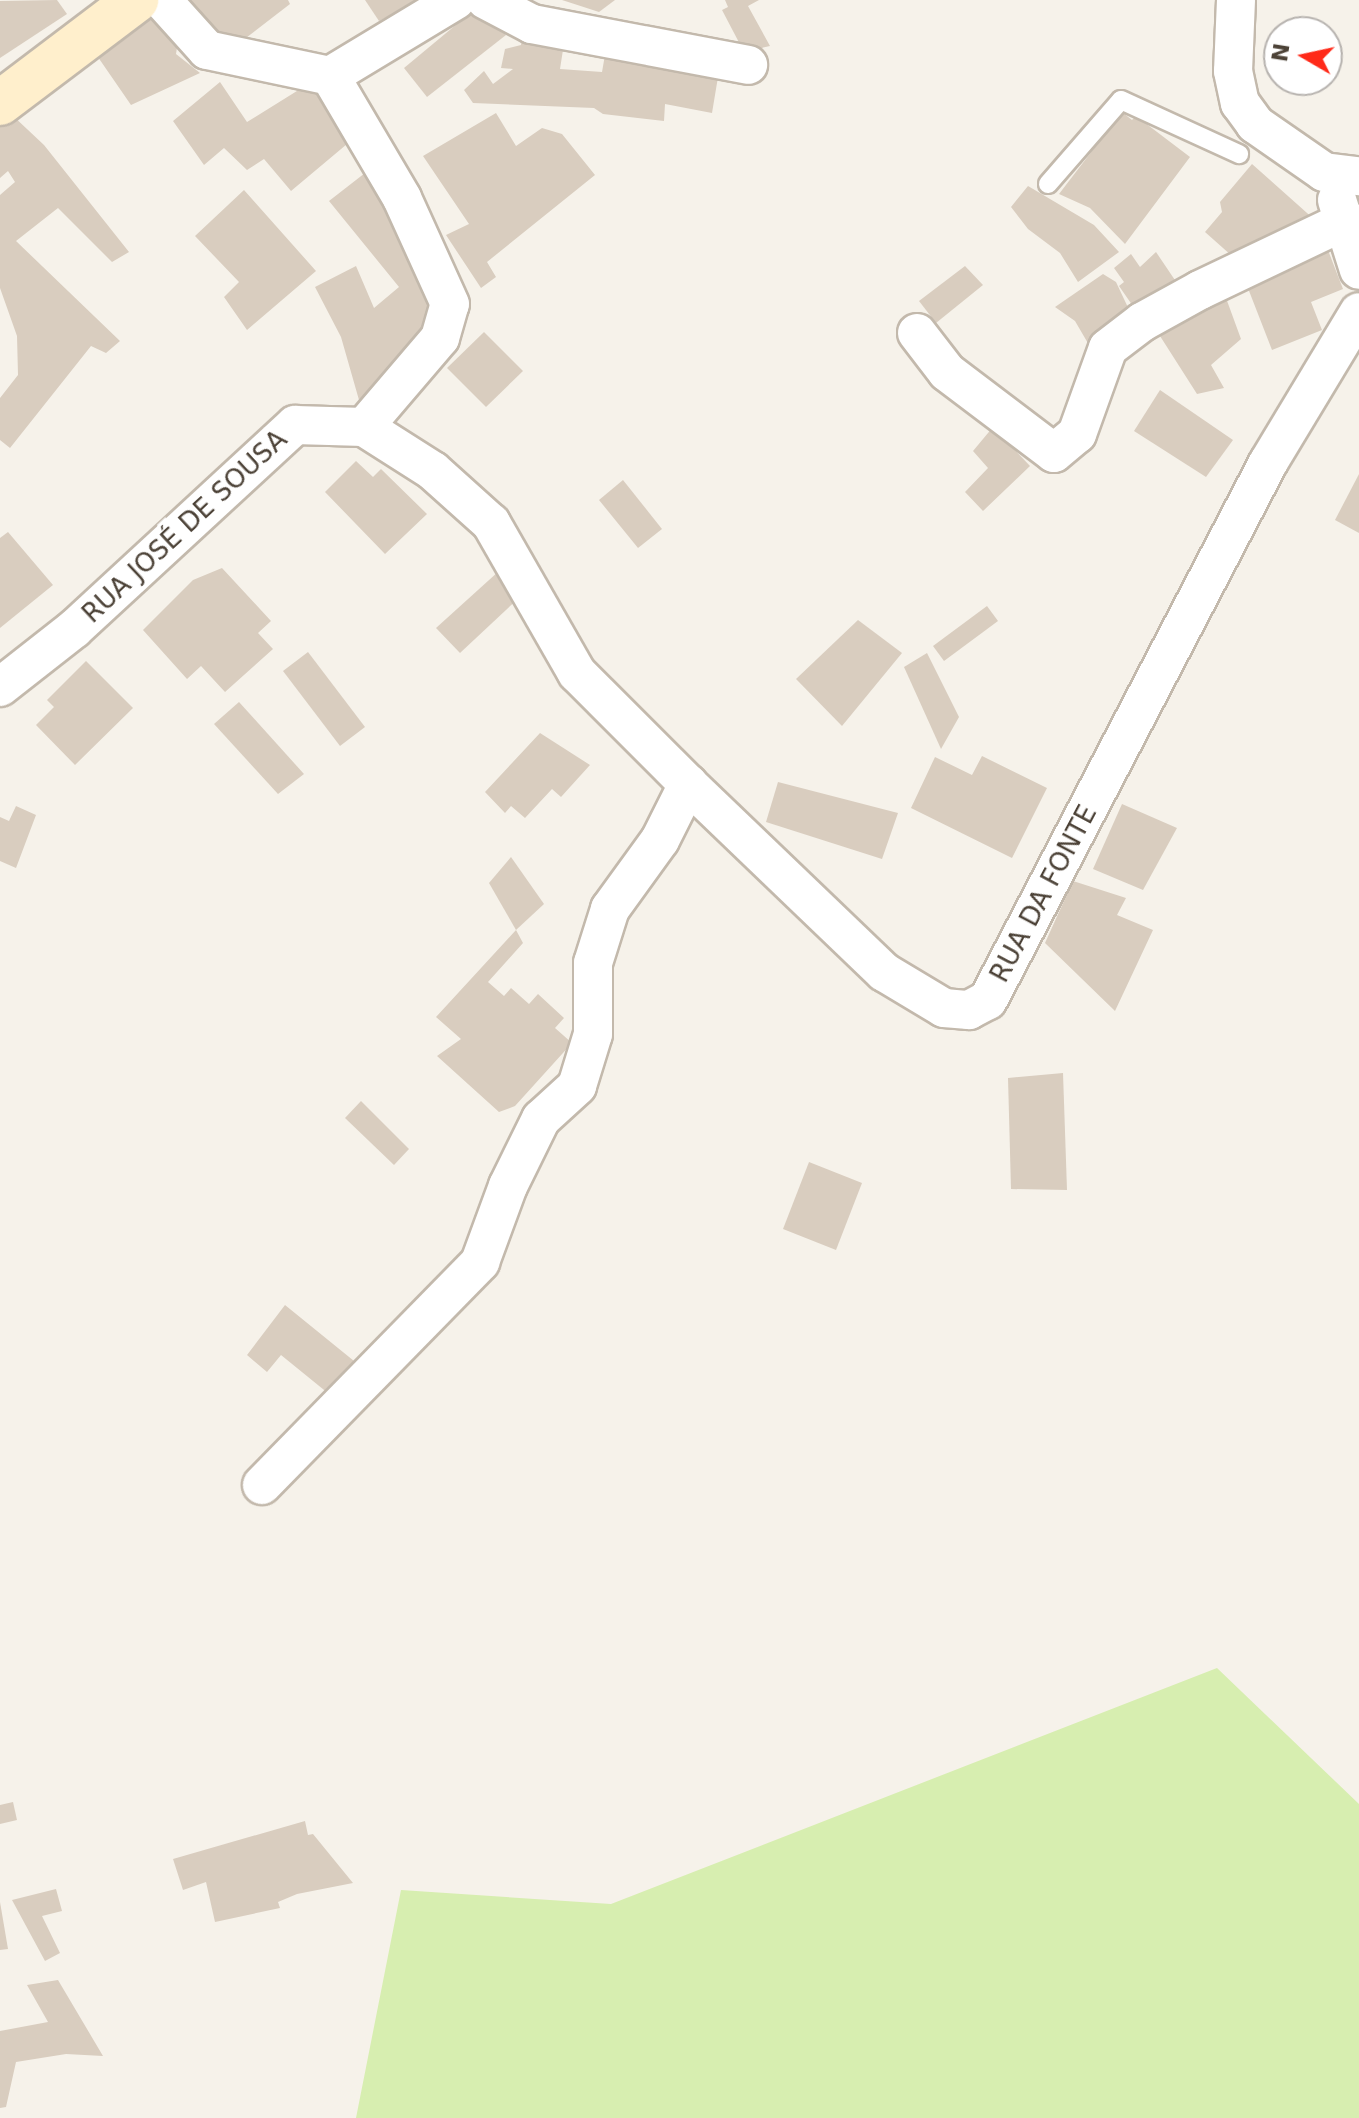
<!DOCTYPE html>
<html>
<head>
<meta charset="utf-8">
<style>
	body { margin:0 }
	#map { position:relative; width:1359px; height:2118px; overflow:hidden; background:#f6f2ea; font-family:"DejaVu Sans",sans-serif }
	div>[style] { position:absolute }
	.green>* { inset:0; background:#d7eeb0 }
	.building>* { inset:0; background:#d9cdbf }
	.roads { filter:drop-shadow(2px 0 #c3b9ac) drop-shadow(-2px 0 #c3b9ac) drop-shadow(0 2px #c3b9ac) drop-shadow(0 -2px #c3b9ac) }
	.lane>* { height:18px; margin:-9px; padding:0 9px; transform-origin:9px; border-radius:9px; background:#fff }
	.street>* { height:38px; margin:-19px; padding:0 19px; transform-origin:19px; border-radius:19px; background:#fff }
	.secondary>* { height:44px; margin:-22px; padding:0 22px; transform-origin:22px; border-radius:22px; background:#ffefcc }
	span { translate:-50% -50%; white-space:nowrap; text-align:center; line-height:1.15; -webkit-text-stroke:7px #fff; paint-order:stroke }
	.street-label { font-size:26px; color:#4c4237 }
	.north { position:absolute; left:1263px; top:16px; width:80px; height:80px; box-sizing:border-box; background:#fff; border:2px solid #b7b3af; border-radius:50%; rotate:279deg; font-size:22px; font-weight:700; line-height:32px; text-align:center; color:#4c4237 }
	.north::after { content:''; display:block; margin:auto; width:28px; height:36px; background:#ff2a19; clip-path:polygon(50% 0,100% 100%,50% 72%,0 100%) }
</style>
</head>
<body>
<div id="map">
	<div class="green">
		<div style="clip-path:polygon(1217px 1668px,1359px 1804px,1359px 2118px,356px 2118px,401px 1890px,611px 1904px)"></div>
	</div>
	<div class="building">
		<div style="clip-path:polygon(57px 0,67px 14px,0 58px,0 1px)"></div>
		<div style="clip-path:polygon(189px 0,288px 0,290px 4px,242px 41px,221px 42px)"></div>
		<div style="clip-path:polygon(365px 0,422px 0,379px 21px)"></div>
		<div style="clip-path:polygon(562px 0,615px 0,599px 12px)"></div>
		<div style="clip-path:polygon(725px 0,759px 0,748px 6px,770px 46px,744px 52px,722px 10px,728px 7px)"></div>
		<div style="clip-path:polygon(481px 4px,506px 35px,427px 97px,404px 68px)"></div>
		<div style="clip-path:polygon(143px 9px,179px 35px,176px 54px,200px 73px,131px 105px,91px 47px)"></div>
		<div style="clip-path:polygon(523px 31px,565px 37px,560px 69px,602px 72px,606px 49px,720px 65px,712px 113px,665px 104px,664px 121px,603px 114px,594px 108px,473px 103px,464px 90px,484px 71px,493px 84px,513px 69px,501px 68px,505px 49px,521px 45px)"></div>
		<div style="clip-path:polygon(313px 81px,353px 139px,291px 191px,264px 159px,247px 170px,224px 148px,204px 165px,173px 121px,220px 82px,247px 122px)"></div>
		<div style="clip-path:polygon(1122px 112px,1132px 120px,1136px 116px,1190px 157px,1125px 244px,1090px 208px,1059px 194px)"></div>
		<div style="clip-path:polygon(496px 113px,516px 146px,542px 128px,562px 134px,595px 175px,487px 262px,496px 277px,481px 288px,446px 235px,469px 224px,423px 156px)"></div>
		<div style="clip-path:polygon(11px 114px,44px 145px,129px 252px,112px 262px,58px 208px,16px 241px,120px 341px,106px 353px,91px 346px,10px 448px,0 440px,0 398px,18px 375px,17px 336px,0 288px,0 195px,15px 182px,8px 171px,0 178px,0 122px)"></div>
		<div style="clip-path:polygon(1252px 164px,1316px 221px,1241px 264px,1205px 232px,1222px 212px,1220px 202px)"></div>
		<div style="clip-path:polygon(365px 173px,403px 221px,433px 298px,433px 331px,399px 375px,359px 400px,341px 337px,315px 287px,356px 266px,374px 308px,399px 287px,329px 201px)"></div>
		<div style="clip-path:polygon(1028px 186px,1094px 225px,1119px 252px,1078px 282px,1060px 253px,1028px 229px,1011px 207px)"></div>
		<div style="clip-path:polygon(244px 190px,316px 271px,247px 330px,224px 297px,239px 282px,195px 236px)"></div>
		<div style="clip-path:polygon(1326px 245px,1343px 289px,1311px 302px,1322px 330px,1272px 350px,1244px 278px)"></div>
		<div style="clip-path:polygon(1156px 252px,1183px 292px,1137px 312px,1119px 286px,1124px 282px,1114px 268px,1131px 254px,1140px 267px)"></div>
		<div style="clip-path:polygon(965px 266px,983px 285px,936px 323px,919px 301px)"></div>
		<div style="clip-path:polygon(1103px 274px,1116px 282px,1132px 316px,1089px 345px,1075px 321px,1055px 307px)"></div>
		<div style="clip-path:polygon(1226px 298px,1241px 339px,1211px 365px,1224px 388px,1197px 394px,1160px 336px,1181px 316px)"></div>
		<div style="clip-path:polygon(484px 332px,523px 371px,486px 407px,447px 368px)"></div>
		<div style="clip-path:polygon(1160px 390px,1233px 440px,1206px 477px,1134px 431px)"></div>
		<div style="clip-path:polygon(993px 427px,1030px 466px,983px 511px,965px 492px,988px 468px,973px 451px)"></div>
		<div style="clip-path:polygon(356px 461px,373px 477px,381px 469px,427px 514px,385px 554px,325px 492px)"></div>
		<div style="clip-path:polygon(1359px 474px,1359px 533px,1335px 520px)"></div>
		<div style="clip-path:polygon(623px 480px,662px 529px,638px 548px,599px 500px)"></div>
		<div style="clip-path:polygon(8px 532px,53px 585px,0 628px,0 538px)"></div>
		<div style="clip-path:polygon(222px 568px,271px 621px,258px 633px,273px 649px,225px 692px,201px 666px,187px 679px,143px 630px,193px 580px)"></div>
		<div style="clip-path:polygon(499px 571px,522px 595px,460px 653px,436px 628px)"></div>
		<div style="clip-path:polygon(987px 606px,998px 621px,944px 661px,933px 646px)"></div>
		<div style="clip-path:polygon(858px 620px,902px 653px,842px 726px,796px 679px)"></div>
		<div style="clip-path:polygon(308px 652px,365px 727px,340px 746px,283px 671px)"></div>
		<div style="clip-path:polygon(927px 653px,959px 717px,941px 749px,904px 667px)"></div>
		<div style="clip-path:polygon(86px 661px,133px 708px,75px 765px,36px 725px,54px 707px,47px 700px)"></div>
		<div style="clip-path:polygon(239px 702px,304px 774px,278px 794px,214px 724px)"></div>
		<div style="clip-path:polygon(540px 733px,590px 765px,561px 797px,552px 789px,525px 818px,511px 806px,505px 813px,485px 792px)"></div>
		<div style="clip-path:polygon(982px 756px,1047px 788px,1012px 858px,911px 808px,935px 757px,972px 775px)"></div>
		<div style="clip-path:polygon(778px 782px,898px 813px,882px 859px,766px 822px)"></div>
		<div style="clip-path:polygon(1122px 804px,1177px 828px,1143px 890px,1093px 869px)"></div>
		<div style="clip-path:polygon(16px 806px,36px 815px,16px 868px,0 861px,0 817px,9px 821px)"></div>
		<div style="clip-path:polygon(511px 857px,544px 904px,516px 930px,489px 883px)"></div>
		<div style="clip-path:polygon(1073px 881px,1126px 898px,1117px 915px,1153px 930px,1115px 1011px,1045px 943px)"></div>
		<div style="clip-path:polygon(516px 930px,523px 943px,488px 982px,504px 996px,511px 988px,529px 1004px,538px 994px,564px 1018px,555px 1028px,572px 1043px,515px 1106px,499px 1112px,437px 1056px,461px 1039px,436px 1017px)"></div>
		<div style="clip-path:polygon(1063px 1073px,1067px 1190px,1011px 1189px,1008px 1078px)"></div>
		<div style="clip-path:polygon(361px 1101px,409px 1149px,394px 1165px,345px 1118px)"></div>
		<div style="clip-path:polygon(809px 1162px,862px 1183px,836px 1250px,783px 1229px)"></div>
		<div style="clip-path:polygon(285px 1305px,354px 1361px,329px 1394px,281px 1355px,267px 1372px,247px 1355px)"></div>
		<div style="clip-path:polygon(13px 1802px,17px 1820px,0 1824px,0 1805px)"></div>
		<div style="clip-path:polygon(305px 1821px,308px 1835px,313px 1834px,353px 1883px,297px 1894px,278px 1902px,280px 1908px,215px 1922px,206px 1882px,183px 1890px,173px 1859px)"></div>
		<div style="clip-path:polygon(56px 1889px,62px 1911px,42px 1916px,60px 1953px,45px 1961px,12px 1900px)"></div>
		<div style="clip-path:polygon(0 1902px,8px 1949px,0 1950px)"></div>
		<div style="clip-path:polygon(58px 1980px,103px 2056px,66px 2054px,16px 2062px,6px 2107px,0 2108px,0 2031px,48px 2022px,27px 1985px)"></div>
	</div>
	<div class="roads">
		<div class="lane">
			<div style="left:1048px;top:184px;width:111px;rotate:-49deg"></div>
			<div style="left:1121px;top:100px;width:130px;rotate:24.6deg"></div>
		</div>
		<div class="street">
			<div style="left:162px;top:0;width:67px;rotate:48deg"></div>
			<div style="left:207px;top:50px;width:126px;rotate:11.9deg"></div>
			<div style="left:330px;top:76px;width:147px;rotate:-31.1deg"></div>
			<div style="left:486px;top:0;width:52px;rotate:27.6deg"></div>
			<div style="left:532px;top:24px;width:220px;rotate:10.7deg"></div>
			<div style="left:1236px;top:0;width:71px;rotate:92.4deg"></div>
			<div style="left:1233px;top:71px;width:33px;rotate:78deg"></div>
			<div style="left:1240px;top:103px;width:26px;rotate:54deg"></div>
			<div style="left:1255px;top:124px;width:84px;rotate:34.8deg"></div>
			<div style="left:1324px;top:172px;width:35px;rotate:7deg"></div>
			<div style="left:1337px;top:200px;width:73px;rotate:72.6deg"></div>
			<div style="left:917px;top:333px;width:49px;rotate:52.4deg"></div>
			<div style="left:947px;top:372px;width:134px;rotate:37.1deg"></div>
			<div style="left:1054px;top:453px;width:30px;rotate:-40deg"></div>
			<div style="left:1077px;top:434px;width:91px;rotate:-70.2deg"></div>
			<div style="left:1108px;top:348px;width:43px;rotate:-37.4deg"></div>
			<div style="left:1142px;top:322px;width:66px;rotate:-28.9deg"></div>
			<div style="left:1200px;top:290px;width:163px;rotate:-25.5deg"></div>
			<div style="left:364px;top:427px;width:82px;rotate:32.5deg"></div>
			<div style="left:433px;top:471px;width:78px;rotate:41.9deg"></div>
			<div style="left:491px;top:523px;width:173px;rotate:60.2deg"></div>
			<div style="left:577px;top:673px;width:157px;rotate:45deg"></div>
			<div style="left:688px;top:784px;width:272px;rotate:43.8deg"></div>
			<div style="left:884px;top:972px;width:70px;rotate:31deg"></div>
			<div style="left:944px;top:1008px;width:25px;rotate:5deg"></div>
			<div style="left:969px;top:1010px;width:21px;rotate:-28deg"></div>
			<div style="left:988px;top:1000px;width:606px;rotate:-62.46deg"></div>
			<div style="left:1268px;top:463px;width:176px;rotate:-58.9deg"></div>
			<div style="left:0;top:687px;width:94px;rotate:-38.1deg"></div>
			<div style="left:74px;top:629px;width:301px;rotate:-42.7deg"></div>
			<div style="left:295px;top:425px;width:69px;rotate:1.7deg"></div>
			<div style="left:364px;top:427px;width:117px;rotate:-49.5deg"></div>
			<div style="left:440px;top:338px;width:35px;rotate:-74deg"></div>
			<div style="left:450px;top:304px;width:116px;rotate:-114.4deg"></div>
			<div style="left:402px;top:198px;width:142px;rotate:-120.5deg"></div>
			<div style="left:262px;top:1485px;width:312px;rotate:-45.6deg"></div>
			<div style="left:480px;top:1262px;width:81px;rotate:-69.8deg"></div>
			<div style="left:508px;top:1186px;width:75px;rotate:-63.8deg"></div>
			<div style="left:541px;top:1119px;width:49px;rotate:-42.5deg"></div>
			<div style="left:577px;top:1086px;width:54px;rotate:-72.9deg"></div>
			<div style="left:593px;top:1034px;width:71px;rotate:-90deg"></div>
			<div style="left:593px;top:963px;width:57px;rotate:-72.5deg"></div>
			<div style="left:610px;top:909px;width:85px;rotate:-54.1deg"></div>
			<div style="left:660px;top:840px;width:63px;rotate:-63.4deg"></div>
		</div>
		<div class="secondary">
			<div style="left:0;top:103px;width:171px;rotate:-37.1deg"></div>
		</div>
	</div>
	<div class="street-label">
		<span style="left:185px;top:527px;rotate:-43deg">RUA JOSÉ DE SOUSA</span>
		<span style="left:1044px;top:894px;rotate:-62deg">RUA DA FONTE</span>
	</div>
	<div class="north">N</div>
</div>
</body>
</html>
